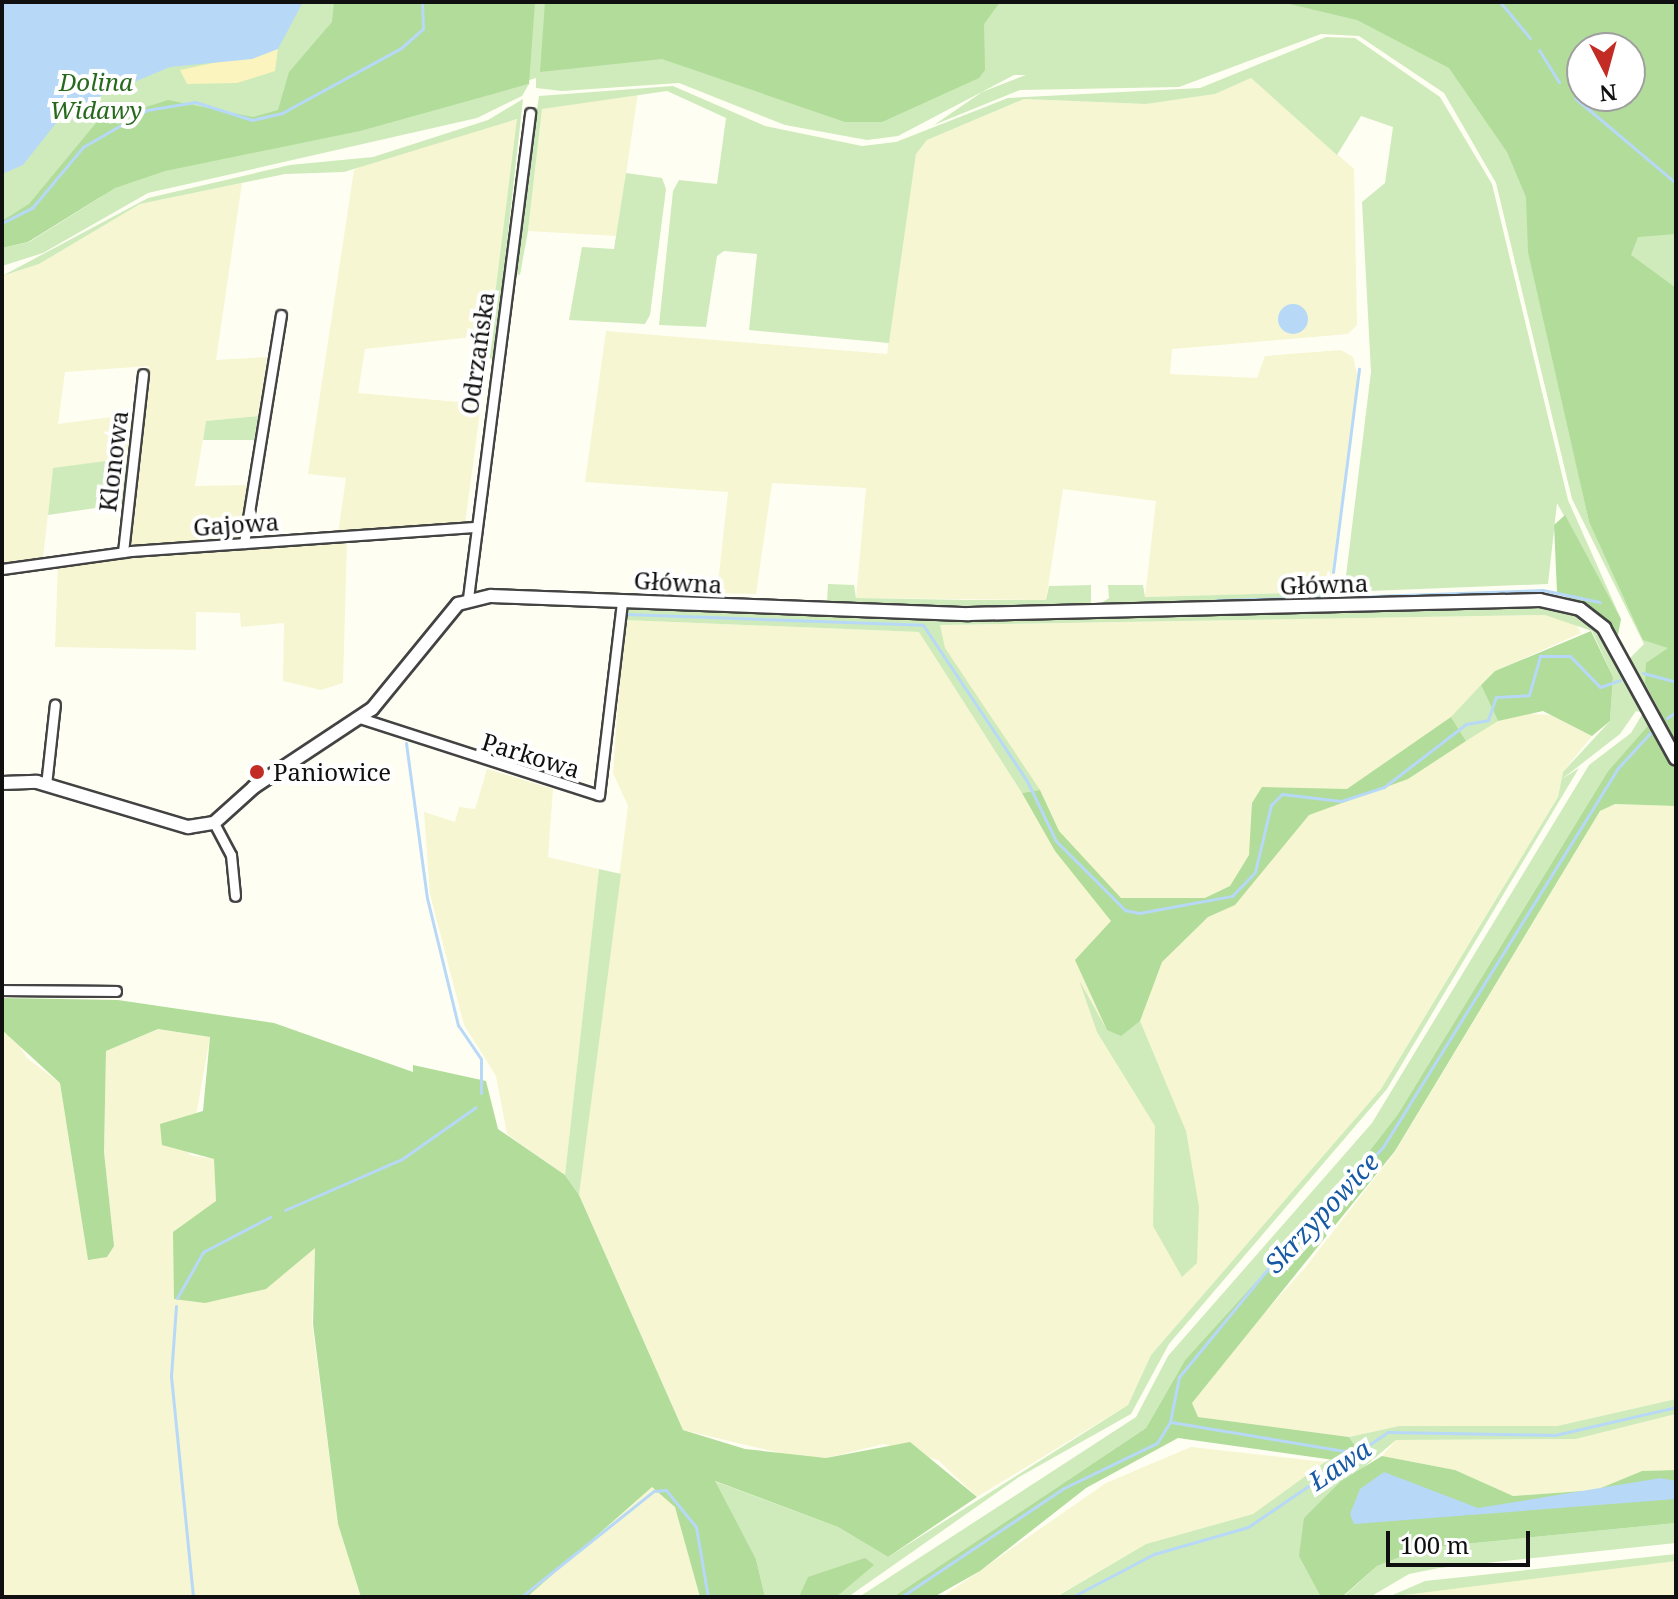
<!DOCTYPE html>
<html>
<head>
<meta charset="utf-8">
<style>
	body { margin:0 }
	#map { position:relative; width:1678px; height:1599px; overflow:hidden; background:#fffef3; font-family:"Noto Serif",serif }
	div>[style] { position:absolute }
	.farmland>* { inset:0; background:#f6f6d2 }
	.green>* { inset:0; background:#cfebbb }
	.forest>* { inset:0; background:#b1dc9a }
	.sand>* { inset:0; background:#fbf4bf }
	.water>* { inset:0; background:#b7d9f7 }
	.round { border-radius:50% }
	.stream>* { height:3px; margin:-1.5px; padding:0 1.5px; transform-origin:1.5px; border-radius:1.5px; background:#b7d9f7 }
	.roads { filter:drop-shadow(2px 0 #434343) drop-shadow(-2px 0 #434343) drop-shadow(0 2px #434343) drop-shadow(0 -2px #434343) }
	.minor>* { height:9px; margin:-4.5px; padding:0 4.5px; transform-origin:4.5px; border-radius:4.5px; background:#fff }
	.tertiary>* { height:12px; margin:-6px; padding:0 6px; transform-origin:6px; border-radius:6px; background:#fff }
	.dots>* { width:22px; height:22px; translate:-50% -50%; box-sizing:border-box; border:4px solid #fff; border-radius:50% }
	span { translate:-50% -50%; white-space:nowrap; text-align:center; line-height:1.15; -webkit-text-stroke:8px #fff; paint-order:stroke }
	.park-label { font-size:24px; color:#276a1e; font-style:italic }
	.street-label { font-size:24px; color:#101010 }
	.poi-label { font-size:24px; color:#101010 }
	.left { translate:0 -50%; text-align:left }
	.water-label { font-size:26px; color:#1659a5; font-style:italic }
	.frame { position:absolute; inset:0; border:4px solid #101010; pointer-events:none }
	.north { position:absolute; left:1566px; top:32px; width:80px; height:80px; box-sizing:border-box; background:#fff; border:2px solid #9f9f9f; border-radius:50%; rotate:174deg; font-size:22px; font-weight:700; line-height:32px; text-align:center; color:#101010 }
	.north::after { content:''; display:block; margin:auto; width:28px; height:36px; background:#c32c25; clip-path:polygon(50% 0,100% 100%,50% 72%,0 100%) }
	.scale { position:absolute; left:1386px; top:1531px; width:144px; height:36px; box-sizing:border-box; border:4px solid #101010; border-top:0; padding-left:10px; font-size:24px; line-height:28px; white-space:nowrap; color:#101010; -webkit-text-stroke:6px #fff; paint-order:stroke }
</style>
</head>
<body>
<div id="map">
	<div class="farmland">
		<div style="clip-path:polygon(1251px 78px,1354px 169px,1357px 325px,1348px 334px,1172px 349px,1170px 374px,1257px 378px,1265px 356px,1341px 350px,1353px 357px,1358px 378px,1329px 592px,1145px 597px,1156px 501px,1063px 489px,1046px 600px,856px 598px,866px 488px,772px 483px,756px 594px,717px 593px,728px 492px,585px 482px,606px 331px,887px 354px,916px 154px,927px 140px,1024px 99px,1146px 104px,1215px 94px)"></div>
		<div style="clip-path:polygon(638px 92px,617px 236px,528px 231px,542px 109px)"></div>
		<div style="clip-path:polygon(518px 119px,490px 335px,365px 349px,358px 393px,481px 404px,465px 524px,338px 533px,346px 478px,308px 474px,354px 170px,391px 152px)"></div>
		<div style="clip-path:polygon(242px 183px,216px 360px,267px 357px,258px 416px,206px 421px,195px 486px,247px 485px,238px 540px,130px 546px,149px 366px,65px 372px,58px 424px,134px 414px,128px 458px,53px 469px,43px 558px,2px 564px,2px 276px,39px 264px,140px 204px)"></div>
		<div style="clip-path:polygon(347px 539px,343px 683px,321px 690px,283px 681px,284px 623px,241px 627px,240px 613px,196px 612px,196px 650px,55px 647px,58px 565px)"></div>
		<div style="clip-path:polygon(1545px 615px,1574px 620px,1581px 633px,1495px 671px,1481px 685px,1521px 713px,1562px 716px,1592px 736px,1563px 772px,1558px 797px,1381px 1089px,1151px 1355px,1128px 1405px,977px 1497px,938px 1460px,884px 1444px,826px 1458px,792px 1456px,683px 1430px,579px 1195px,628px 806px,613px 773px,624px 620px,919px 632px,940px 625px)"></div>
		<div style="clip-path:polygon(487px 769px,553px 789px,548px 857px,599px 869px,565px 1175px,507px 1134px,496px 1076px,464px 1025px,430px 894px,424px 812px,455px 822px,459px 807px,475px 809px)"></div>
		<div style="clip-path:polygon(1615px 804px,1676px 806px,1676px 1399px,1557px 1426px,1399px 1426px,1349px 1437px,1198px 1417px,1192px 1403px,1210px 1373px,1304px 1269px,1395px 1152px,1600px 811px)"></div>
		<div style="clip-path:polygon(2px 1017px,27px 1058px,60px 1083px,88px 1260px,114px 1246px,104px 1152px,106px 1051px,158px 1029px,210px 1037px,189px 1155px,214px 1159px,216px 1201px,315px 1247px,312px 1323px,338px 1524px,361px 1597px,2px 1597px)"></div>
		<div style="clip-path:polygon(1676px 1414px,1676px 1470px,1642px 1471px,1596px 1490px,1512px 1496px,1455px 1470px,1382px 1456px,1396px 1440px,1576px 1439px)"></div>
		<div style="clip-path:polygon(1191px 1447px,1325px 1462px,1253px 1514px,1146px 1544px,1055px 1597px,942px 1597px,1106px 1483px)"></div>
		<div style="clip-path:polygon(652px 1487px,675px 1506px,700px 1597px,527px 1597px)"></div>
		<div style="clip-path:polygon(1676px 1561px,1676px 1597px,1400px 1597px,1432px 1586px)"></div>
	</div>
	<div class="green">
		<div style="clip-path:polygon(evenodd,2px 2px,1676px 2px,1676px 737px,1629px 659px,1644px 644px,1572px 499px,1496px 183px,1444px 93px,1359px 36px,1321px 34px,1179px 87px,1020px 90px,934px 125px,982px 92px,1026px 75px,1014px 75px,898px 136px,867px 140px,785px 125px,679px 83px,562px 91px,536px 88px,536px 78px,451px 104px,529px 84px,522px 96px,477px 118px,148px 193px,43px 253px,2px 266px,2px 248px,29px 242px,104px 195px,2px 243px,2px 2px,1582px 48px,1630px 48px,1630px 96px,1582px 96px,1582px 48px,2px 2px,1527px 240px,1625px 600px,1589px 522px,1527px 240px)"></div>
		<div style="clip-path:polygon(1326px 37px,1355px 38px,1440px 97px,1492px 184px,1568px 500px,1621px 619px,1557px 503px,1548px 584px,1344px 592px,1371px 372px,1362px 202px,1385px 183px,1393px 127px,1361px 116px,1337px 155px,1251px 78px,1215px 94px,1146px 104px,1024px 99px,927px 140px,916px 154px,889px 343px,749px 330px,757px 254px,724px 251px,717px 256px,706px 327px,659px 325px,673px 191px,679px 180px,717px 184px,726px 118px,667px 91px,542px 109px,528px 231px,520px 275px,513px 273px,539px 96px,673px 86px,765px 126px,862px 146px,896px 142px,1008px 98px,1200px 88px)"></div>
		<div style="clip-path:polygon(523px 99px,494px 358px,487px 359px,517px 119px,344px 172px,285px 174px,140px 204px,39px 264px,2px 276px,148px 198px,290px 165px,373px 157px,488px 120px)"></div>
		<div style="clip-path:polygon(626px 173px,662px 178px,666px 189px,650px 315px,645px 324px,569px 320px,582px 247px,614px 249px)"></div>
		<div style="clip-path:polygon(258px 416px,254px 440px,203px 440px,206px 421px)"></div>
		<div style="clip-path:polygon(128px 458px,123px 504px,48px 515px,53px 468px)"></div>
		<div style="clip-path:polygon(828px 584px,854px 585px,856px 598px,967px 600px,1046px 600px,1049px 586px,1091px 585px,1091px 606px,969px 611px,827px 603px)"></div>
		<div style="clip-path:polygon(1108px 585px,1143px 585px,1145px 597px,1329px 592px,1328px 602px,1105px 607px,1100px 604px,1109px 598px)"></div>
		<div style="clip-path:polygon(1538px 603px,1570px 610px,1600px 630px,1654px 719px,1608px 771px,1398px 1114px,1340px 1189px,1185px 1360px,1146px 1428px,893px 1597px,859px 1597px,1136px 1417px,1168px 1356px,1372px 1123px,1589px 765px,1631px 733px,1643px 713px,1636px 711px,1620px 734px,1562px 779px,1579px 768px,1387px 1089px,1169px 1344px,1131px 1414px,1019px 1477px,848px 1597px,765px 1597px,756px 1559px,714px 1481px,838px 1527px,888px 1557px,1128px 1405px,1151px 1355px,1381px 1089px,1558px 797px,1563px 772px,1610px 721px,1613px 677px,1592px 631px,1545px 615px,940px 625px,945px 648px,1040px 790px,1022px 793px,919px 632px,624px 620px,625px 608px,939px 618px)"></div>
		<div style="clip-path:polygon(1481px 685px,1498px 721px,1466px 741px,1451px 717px)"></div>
		<div style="clip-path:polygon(599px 869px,621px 874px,579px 1195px,565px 1175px)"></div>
		<div style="clip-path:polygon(1079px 980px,1107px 1030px,1121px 1035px,1140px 1021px,1186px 1131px,1199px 1207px,1197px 1263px,1182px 1277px,1153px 1226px,1155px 1126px,1097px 1032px)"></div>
		<div style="clip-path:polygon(1676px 1399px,1676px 1414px,1576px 1439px,1396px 1440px,1304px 1518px,1321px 1597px,1056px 1597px,1146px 1544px,1253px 1514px,1325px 1462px,1356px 1449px,1349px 1437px,1399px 1426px,1557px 1426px)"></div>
		<div style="clip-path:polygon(1676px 1523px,1676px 1543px,1439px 1568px,1409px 1574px,1370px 1597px,1343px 1597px,1377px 1566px,1424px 1548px)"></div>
		<div style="clip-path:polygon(1676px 1554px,1676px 1561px,1388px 1597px,1425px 1581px)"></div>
	</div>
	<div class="forest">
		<div style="clip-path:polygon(334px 2px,535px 2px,529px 84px,360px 131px,165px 171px,115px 188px,28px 242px,2px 248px,2px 221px,29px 204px,96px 123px,168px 100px,253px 117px,278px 110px,289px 72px,332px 22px)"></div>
		<div style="clip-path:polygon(545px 2px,1000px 2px,984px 24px,985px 70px,979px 78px,882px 122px,845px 122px,662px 59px,540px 72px)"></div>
		<div style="clip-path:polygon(evenodd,1281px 2px,1676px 2px,1676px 234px,1638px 237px,1631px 255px,1676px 288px,1676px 806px,1615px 804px,1600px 811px,1395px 1151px,1192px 1403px,1198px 1417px,1349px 1437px,1357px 1449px,1334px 1460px,1178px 1438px,1086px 1488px,980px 1571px,934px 1597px,893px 1597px,1146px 1428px,1185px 1360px,1340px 1189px,1398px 1114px,1608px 771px,1660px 712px,1645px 683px,1646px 663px,1668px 648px,1643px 640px,1589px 522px,1528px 252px,1526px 197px,1507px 152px,1449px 68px,1357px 20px,1281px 2px,1582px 48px,1630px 48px,1630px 96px,1582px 96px,1582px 48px)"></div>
		<div style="clip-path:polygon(1565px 515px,1621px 619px,1618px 635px,1599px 614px,1557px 592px,1554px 525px)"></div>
		<div style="clip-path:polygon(1591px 631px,1613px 677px,1610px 721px,1592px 736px,1543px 711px,1498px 721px,1481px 685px,1495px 671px)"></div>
		<div style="clip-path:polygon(1451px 717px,1466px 741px,1408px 779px,1309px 815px,1235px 905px,1208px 917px,1162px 962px,1140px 1021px,1121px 1036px,1107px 1030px,1075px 960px,1111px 921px,1055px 851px,1022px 793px,1040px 790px,1059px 831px,1121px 898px,1205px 898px,1230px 886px,1249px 855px,1252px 803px,1262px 787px,1347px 789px)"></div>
		<div style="clip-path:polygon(2px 998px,118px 1000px,274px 1023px,413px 1072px,413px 1065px,486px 1081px,498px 1129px,565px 1175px,579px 1195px,683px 1430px,745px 1449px,826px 1458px,910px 1442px,977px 1497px,888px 1557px,838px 1527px,715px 1481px,756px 1559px,765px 1597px,700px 1597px,675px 1507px,652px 1487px,527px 1597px,361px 1597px,338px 1524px,313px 1324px,315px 1248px,266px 1289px,205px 1303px,174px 1299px,173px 1232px,216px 1201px,214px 1159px,162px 1145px,160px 1124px,203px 1111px,210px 1037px,158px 1029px,106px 1051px,104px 1152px,114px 1246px,107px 1257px,88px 1260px,60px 1083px,2px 1030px)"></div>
		<div style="clip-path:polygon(1382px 1456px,1455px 1470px,1513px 1496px,1596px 1490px,1642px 1471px,1676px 1470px,1676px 1523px,1424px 1548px,1377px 1566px,1342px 1597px,1321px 1597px,1299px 1556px,1304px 1518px,1341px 1481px)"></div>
		<div style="clip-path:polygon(865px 1558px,874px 1565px,836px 1597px,799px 1597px,808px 1577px)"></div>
	</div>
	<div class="sand">
		<div style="clip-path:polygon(278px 49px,275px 71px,237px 83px,187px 84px,180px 70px)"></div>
	</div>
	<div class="water">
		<div style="clip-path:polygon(2px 2px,303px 2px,278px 49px,252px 59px,170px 67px,89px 101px,57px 122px,23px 165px,2px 174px)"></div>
		<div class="round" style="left:1278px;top:304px;width:30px;height:30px"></div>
		<div style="clip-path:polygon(1384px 1472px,1478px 1508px,1661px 1478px,1676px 1481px,1676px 1499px,1354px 1524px,1350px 1514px,1360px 1489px)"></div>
	</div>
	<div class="stream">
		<div style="left:1500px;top:2px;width:47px;rotate:50.2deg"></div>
		<div style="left:1539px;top:50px;width:38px;rotate:58deg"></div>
		<div style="left:1575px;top:98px;width:132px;rotate:40.1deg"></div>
		<div style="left:2px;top:223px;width:34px;rotate:-27deg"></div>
		<div style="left:32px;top:208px;width:80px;rotate:-50.1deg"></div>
		<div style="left:83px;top:147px;width:74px;rotate:-30deg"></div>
		<div style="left:147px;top:110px;width:49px;rotate:-9.5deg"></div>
		<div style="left:195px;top:102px;width:60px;rotate:17.5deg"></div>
		<div style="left:252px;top:120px;width:31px;rotate:-13deg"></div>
		<div style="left:282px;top:113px;width:136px;rotate:-28.6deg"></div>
		<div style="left:401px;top:48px;width:29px;rotate:-41deg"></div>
		<div style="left:423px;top:29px;width:27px;rotate:-92deg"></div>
		<div style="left:1333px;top:572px;width:205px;rotate:-82.7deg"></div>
		<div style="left:1345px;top:597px;width:198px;rotate:-2deg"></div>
		<div style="left:1543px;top:590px;width:58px;rotate:11.9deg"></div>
		<div style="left:1217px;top:600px;width:109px;rotate:-1.6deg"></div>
		<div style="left:627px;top:614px;width:296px;rotate:2.1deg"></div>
		<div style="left:923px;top:625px;width:187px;rotate:56.3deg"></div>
		<div style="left:1027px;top:781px;width:67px;rotate:64.2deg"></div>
		<div style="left:1056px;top:841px;width:98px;rotate:45deg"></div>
		<div style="left:1125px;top:910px;width:14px;rotate:12deg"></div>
		<div style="left:1139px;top:913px;width:95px;rotate:-10.4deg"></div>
		<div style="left:1232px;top:896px;width:33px;rotate:-46deg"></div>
		<div style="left:1255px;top:872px;width:69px;rotate:-76.6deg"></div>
		<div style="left:1271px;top:805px;width:16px;rotate:-45deg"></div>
		<div style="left:1282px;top:794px;width:59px;rotate:6.8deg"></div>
		<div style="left:1341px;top:801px;width:45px;rotate:-18deg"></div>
		<div style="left:1384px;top:787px;width:103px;rotate:-37.5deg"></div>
		<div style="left:1466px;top:724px;width:22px;rotate:-10deg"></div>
		<div style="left:1488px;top:720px;width:24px;rotate:-71deg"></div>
		<div style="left:1496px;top:697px;width:33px;rotate:-3deg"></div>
		<div style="left:1529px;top:695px;width:41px;rotate:-74.2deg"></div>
		<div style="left:1540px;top:656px;width:30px"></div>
		<div style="left:1570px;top:656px;width:43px;rotate:45.9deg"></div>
		<div style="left:1600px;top:687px;width:21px;rotate:-19deg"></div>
		<div style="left:1643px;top:673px;width:34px;rotate:15deg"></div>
		<div style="left:1667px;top:718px;width:11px;rotate:-34deg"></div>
		<div style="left:406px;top:743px;width:156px;rotate:82.3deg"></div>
		<div style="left:427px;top:898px;width:131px;rotate:76.3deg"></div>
		<div style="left:458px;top:1025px;width:41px;rotate:55.9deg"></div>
		<div style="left:481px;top:1059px;width:34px;rotate:90deg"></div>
		<div style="left:285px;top:1210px;width:128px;rotate:-23.6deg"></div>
		<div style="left:402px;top:1159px;width:90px;rotate:-35.1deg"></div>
		<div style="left:177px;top:1298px;width:53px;rotate:-60.5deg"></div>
		<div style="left:203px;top:1252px;width:76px;rotate:-27.6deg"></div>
		<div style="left:176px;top:1306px;width:70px;rotate:94.1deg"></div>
		<div style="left:171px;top:1376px;width:222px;rotate:84.3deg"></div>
		<div style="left:1171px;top:1422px;width:189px;rotate:9.5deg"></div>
		<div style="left:521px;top:1597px;width:170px;rotate:-38.6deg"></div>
		<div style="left:654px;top:1491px;width:12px;rotate:-5deg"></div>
		<div style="left:666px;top:1490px;width:48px;rotate:51deg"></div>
		<div style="left:696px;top:1527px;width:71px;rotate:80.3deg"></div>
		<div style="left:901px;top:1597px;width:196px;rotate:-33.8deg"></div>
		<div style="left:1064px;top:1488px;width:103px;rotate:-25.8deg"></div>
		<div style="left:1157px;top:1443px;width:25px;rotate:-58deg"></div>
		<div style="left:1170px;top:1422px;width:46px;rotate:-78.7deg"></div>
		<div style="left:1179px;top:1377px;width:180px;rotate:-50.6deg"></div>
		<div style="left:1293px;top:1238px;width:128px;rotate:-45.3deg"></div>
		<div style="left:1383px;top:1147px;width:445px;rotate:-58.2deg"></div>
		<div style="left:1617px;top:769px;width:53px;rotate:-47.3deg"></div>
		<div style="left:1072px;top:1597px;width:93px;rotate:-27.7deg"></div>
		<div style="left:1154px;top:1554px;width:98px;rotate:-16deg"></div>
		<div style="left:1248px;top:1527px;width:169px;rotate:-34.2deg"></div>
		<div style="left:1388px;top:1432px;width:167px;rotate:1deg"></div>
		<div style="left:1555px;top:1435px;width:124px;rotate:-13deg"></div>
	</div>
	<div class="roads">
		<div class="minor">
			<div style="left:244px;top:543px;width:231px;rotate:-80.8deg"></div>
			<div style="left:123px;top:552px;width:179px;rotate:-83.6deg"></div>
			<div style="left:2px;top:569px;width:130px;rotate:-7.9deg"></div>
			<div style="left:131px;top:551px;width:344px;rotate:-4deg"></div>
			<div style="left:468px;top:598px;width:489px;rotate:-82.7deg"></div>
			<div style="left:360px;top:718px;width:251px;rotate:17.9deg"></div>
			<div style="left:599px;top:795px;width:195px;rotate:-83.2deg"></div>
			<div style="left:46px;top:785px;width:81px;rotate:-83.7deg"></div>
			<div style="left:214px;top:823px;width:36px;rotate:62deg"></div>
			<div style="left:231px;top:855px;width:41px;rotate:84.4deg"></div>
			<div style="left:2px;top:990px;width:114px;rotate:0.5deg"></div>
		</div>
		<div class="tertiary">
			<div style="left:2px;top:783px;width:35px;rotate:-2deg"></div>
			<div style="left:37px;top:782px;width:158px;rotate:16.6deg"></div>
			<div style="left:188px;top:827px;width:26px;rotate:-9deg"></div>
			<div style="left:214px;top:823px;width:54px;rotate:-42deg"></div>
			<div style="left:254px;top:787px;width:141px;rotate:-33.5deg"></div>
			<div style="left:372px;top:709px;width:136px;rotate:-50.7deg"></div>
			<div style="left:458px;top:604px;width:34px;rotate:-14deg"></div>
			<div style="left:491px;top:596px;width:478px;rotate:2.2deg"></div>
			<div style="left:969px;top:614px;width:571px;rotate:-1.4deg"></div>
			<div style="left:1540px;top:600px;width:41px;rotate:12.7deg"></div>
			<div style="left:1580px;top:609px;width:31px;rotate:38deg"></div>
			<div style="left:1604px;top:628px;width:149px;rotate:61.2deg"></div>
		</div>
	</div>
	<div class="dots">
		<div style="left:257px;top:772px;background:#c32c25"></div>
	</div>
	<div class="park-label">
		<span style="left:96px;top:96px">Dolina<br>Widawy</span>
	</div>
	<div class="street-label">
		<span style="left:477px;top:353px;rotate:-82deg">Odrzańska</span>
		<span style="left:113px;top:461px;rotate:-83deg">Klonowa</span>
		<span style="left:236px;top:524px;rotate:-4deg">Gajowa</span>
		<span style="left:678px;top:582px;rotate:3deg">Główna</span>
		<span style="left:1324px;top:584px;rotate:-2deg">Główna</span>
		<span style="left:531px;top:755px;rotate:17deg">Parkowa</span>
	</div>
	<div class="poi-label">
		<span class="left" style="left:273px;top:772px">Paniowice</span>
	</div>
	<div class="water-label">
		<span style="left:1322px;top:1213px;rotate:-47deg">Skrzypowice</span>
		<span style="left:1340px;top:1465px;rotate:-34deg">Ława</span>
	</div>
	<div class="frame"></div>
	<div class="north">N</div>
	<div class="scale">100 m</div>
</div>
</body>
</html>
